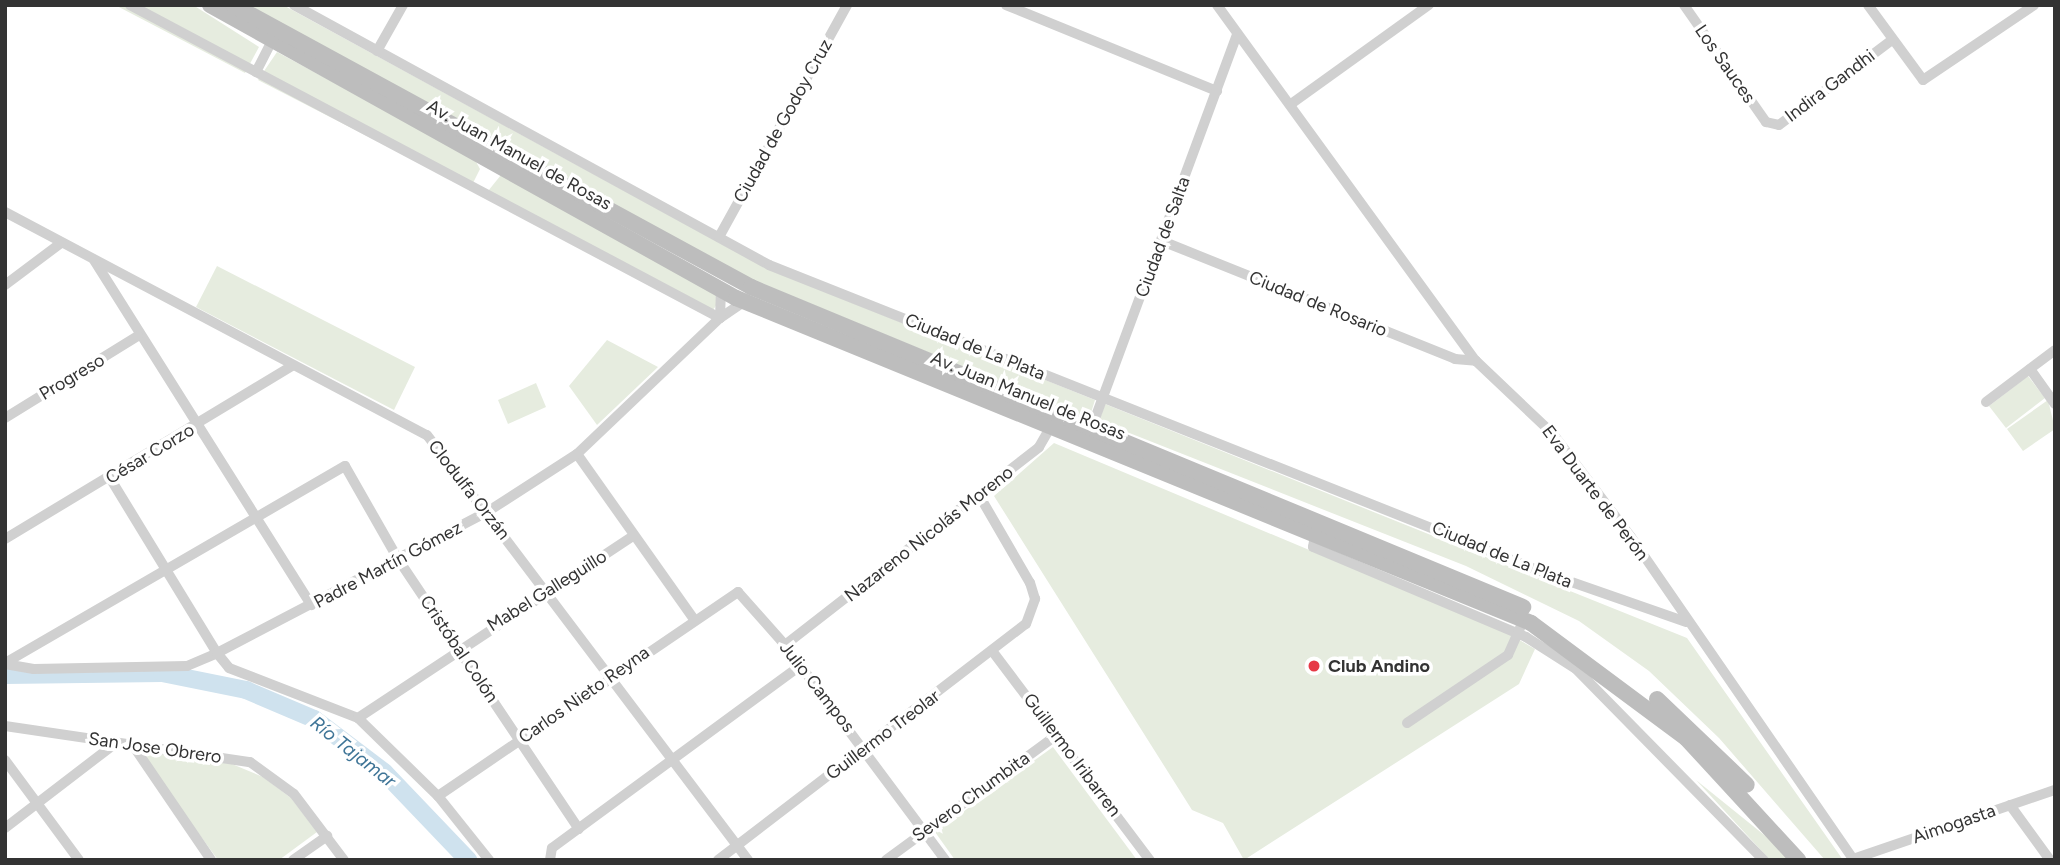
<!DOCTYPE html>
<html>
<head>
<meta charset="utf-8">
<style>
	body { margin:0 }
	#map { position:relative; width:2060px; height:865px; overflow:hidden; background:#fff; font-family:Figtree,sans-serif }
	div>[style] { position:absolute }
	.green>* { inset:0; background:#e6ecdf }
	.river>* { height:18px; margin:-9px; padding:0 9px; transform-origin:9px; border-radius:9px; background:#cfe2ee }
	.minor>* { height:10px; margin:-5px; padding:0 5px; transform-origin:5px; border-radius:5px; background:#d0d0d0 }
	.secondary>* { height:16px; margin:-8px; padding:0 8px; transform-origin:8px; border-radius:8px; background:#bdbdbd }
	.dots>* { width:19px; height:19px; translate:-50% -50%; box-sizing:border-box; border:4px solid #fff; border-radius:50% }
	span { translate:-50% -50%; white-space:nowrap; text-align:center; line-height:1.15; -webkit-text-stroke:7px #fff; paint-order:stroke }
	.street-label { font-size:18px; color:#333 }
	.poi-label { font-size:18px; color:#333; font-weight:700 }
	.left { translate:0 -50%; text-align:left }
	.water-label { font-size:19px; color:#3f7597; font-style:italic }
	.frame { position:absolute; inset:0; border:7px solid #333; pointer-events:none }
</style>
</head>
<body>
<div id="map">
	<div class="green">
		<div style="clip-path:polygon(115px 5px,193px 5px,259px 47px,245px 73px)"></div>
		<div style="clip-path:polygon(246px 5px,283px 5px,768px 269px,1095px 400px,1089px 419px,741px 275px)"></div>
		<div style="clip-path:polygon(277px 52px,474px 158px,480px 169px,470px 189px,258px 80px)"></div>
		<div style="clip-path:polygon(501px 175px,717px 293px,718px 303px,710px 314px,484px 196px)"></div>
		<div style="clip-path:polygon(217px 266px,415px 367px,394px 410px,196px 307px)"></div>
		<div style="clip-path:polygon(607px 340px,658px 367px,597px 425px,569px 386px)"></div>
		<div style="clip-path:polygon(2028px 376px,2045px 398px,2006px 428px,1989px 406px)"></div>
		<div style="clip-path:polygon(536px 383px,546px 407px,508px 424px,498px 400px)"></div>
		<div style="clip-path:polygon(2048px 400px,2055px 429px,2023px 451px,2007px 429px)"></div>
		<div style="clip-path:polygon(1105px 404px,1687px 638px,1843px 860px,1825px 860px,1719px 738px,1649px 671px,1579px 621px,1466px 566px,1099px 421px)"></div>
		<div style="clip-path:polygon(1054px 443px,1507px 633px,1535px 649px,1519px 684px,1244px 860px,1223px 823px,1192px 810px,994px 496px)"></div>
		<div style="clip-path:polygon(1053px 747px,1137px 860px,955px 860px,935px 832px)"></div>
		<div style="clip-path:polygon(155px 751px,232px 764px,263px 777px,291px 798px,317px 832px,279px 860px,218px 860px,140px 753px)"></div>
		<div style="clip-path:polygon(1696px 780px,1784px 851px,1791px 860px,1770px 860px)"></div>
	</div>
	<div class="river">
		<div style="left:5px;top:675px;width:157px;rotate:-0.7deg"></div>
		<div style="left:162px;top:673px;width:86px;rotate:11.4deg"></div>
		<div style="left:246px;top:690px;width:74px;rotate:23.1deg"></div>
		<div style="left:314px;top:719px;width:88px;rotate:37.1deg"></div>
		<div style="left:384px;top:772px;width:122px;rotate:46.3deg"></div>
	</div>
	<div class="minor">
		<div style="left:130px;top:5px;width:668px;rotate:27.95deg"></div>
		<div style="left:720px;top:318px;width:30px;rotate:-34deg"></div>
		<div style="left:294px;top:5px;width:542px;rotate:28.69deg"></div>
		<div style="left:769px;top:265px;width:826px;rotate:21.66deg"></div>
		<div style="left:1537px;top:570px;width:158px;rotate:19.2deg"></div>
		<div style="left:1006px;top:5px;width:228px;rotate:22.2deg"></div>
		<div style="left:1217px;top:5px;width:440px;rotate:54deg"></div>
		<div style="left:1476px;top:361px;width:106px;rotate:43.5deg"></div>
		<div style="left:1553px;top:434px;width:129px;rotate:52.9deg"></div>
		<div style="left:1631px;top:537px;width:393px;rotate:55.4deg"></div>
		<div style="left:1684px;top:5px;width:143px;rotate:55deg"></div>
		<div style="left:1766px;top:122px;width:13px;rotate:13deg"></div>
		<div style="left:1779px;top:125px;width:141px;rotate:-37deg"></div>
		<div style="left:1868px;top:5px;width:93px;rotate:53.7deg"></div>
		<div style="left:1923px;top:80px;width:134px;rotate:-34deg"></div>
		<div style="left:377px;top:51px;width:53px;rotate:-60.5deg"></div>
		<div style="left:256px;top:72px;width:36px;rotate:-63deg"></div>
		<div style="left:1291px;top:104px;width:170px;rotate:-35.7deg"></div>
		<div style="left:5px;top:212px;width:477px;rotate:27.9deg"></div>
		<div style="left:427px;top:435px;width:533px;rotate:52.94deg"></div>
		<div style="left:719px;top:237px;width:265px;rotate:-61.1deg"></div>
		<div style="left:1162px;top:241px;width:316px;rotate:21.9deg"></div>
		<div style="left:1455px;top:359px;width:21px;rotate:5deg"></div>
		<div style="left:94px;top:260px;width:408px;rotate:57.8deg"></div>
		<div style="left:5px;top:285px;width:70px;rotate:-36.9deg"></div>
		<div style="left:2030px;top:369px;width:43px;rotate:54.5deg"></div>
		<div style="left:1986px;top:402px;width:86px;rotate:-37deg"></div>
		<div style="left:5px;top:418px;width:156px;rotate:-31.7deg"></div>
		<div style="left:1090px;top:432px;width:424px;rotate:-69.7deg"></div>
		<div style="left:577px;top:454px;width:201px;rotate:54.7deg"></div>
		<div style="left:110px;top:478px;width:205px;rotate:58.6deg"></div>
		<div style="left:217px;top:653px;width:305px;rotate:-27.6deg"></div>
		<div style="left:487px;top:512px;width:107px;rotate:-32.8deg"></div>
		<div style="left:577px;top:454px;width:197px;rotate:-43.6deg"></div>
		<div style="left:720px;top:318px;width:28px;rotate:-88deg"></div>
		<div style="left:1316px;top:530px;width:17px;rotate:100deg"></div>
		<div style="left:1313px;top:547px;width:231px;rotate:22.9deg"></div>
		<div style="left:1526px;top:637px;width:59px;rotate:32.6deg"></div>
		<div style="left:1576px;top:669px;width:268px;rotate:45.5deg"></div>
		<div style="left:5px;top:539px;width:336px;rotate:-31.1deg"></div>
		<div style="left:785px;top:645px;width:322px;rotate:-37.9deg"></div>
		<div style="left:1039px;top:447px;width:28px;rotate:-60deg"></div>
		<div style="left:993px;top:652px;width:261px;rotate:53deg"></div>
		<div style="left:5px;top:663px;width:393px;rotate:-30.1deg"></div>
		<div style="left:345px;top:466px;width:107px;rotate:60.3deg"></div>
		<div style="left:398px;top:559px;width:325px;rotate:56.2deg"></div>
		<div style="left:5px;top:664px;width:29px;rotate:10deg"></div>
		<div style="left:34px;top:669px;width:153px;rotate:-1.1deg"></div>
		<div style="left:187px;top:666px;width:33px;rotate:-23deg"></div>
		<div style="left:217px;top:653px;width:19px;rotate:51deg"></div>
		<div style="left:229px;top:668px;width:138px;rotate:21.2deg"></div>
		<div style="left:358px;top:718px;width:112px;rotate:44.3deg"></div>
		<div style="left:438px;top:796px;width:82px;rotate:51.4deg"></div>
		<div style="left:358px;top:718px;width:330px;rotate:-33.5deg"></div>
		<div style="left:1407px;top:723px;width:122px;rotate:-34deg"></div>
		<div style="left:1508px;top:655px;width:30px;rotate:-66deg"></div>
		<div style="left:5px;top:726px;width:248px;rotate:8.4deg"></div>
		<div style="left:250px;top:762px;width:54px;rotate:36deg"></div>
		<div style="left:294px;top:794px;width:83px;rotate:52.9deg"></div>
		<div style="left:132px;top:744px;width:140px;rotate:55.7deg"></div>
		<div style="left:5px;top:760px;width:124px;rotate:53.5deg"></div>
		<div style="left:438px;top:796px;width:363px;rotate:-34.2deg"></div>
		<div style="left:738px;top:592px;width:71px;rotate:48.4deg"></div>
		<div style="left:785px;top:645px;width:268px;rotate:53.3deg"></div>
		<div style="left:2010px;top:805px;width:68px;rotate:54deg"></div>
		<div style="left:5px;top:828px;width:141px;rotate:-37.5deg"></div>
		<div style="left:1853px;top:859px;width:213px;rotate:-18.9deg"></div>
		<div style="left:293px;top:860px;width:42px;rotate:-35.2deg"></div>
		<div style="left:550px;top:860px;width:12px;rotate:-81deg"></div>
		<div style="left:552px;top:848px;width:308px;rotate:-36.3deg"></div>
		<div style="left:718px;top:860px;width:388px;rotate:-37.5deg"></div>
		<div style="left:1026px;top:624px;width:27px;rotate:-70deg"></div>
		<div style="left:1035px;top:599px;width:17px;rotate:-107deg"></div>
		<div style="left:1030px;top:583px;width:102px;rotate:-120.1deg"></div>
		<div style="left:886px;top:860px;width:212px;rotate:-36.2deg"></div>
	</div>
	<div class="secondary">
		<div style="left:210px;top:5px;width:602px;rotate:29.12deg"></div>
		<div style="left:736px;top:298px;width:859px;rotate:22.23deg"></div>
		<div style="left:1531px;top:623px;width:193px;rotate:36.6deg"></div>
		<div style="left:1686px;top:738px;width:166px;rotate:47.4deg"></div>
		<div style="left:233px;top:5px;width:590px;rotate:28.56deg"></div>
		<div style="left:751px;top:287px;width:836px;rotate:22.51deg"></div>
		<div style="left:1657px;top:699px;width:124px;rotate:43.7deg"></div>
	</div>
	<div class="dots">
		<div style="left:1314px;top:666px;background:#e63946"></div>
	</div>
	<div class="street-label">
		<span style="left:1725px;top:64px;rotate:55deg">Los Sauces</span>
		<span style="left:1830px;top:86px;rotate:-37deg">Indira Gandhi</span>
		<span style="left:783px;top:121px;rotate:-61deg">Ciudad de Godoy Cruz</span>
		<span style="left:519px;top:155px;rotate:29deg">Av. Juan Manuel de Rosas</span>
		<span style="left:1163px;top:237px;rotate:-70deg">Ciudad de Salta</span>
		<span style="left:1318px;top:304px;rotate:22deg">Ciudad de Rosario</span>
		<span style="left:975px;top:347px;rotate:22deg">Ciudad de La Plata</span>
		<span style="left:72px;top:377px;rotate:-31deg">Progreso</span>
		<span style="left:1028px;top:396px;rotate:22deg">Av. Juan Manuel de Rosas</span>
		<span style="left:150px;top:454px;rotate:-31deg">César Corzo</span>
		<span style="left:469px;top:490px;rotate:52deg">Clodulfa Orzán</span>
		<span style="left:1595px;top:493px;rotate:53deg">Eva Duarte de Perón</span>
		<span style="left:929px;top:534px;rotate:-38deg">Nazareno Nicolás Moreno</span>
		<span style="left:1502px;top:555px;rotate:22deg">Ciudad de La Plata</span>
		<span style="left:388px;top:565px;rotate:-28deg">Padre Martín Gómez</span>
		<span style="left:547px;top:591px;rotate:-32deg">Mabel Galleguillo</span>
		<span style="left:459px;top:649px;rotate:56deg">Cristóbal Colón</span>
		<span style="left:817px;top:687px;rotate:52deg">Julio Campos</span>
		<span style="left:584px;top:695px;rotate:-35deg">Carlos Nieto Reyna</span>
		<span style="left:883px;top:735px;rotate:-37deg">Guillermo Treolar</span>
		<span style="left:155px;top:748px;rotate:8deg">San Jose Obrero</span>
		<span style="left:1072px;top:755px;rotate:53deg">Guillermo Iribarren</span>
		<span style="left:971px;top:797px;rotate:-36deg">Severo Chumbita</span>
		<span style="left:1954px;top:824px;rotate:-19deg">Aimogasta</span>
	</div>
	<div class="poi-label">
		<span class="left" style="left:1328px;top:666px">Club Andino</span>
	</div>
	<div class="water-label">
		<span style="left:353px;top:752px;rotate:38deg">Río Tajamar</span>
	</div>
	<div class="frame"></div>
</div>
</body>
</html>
